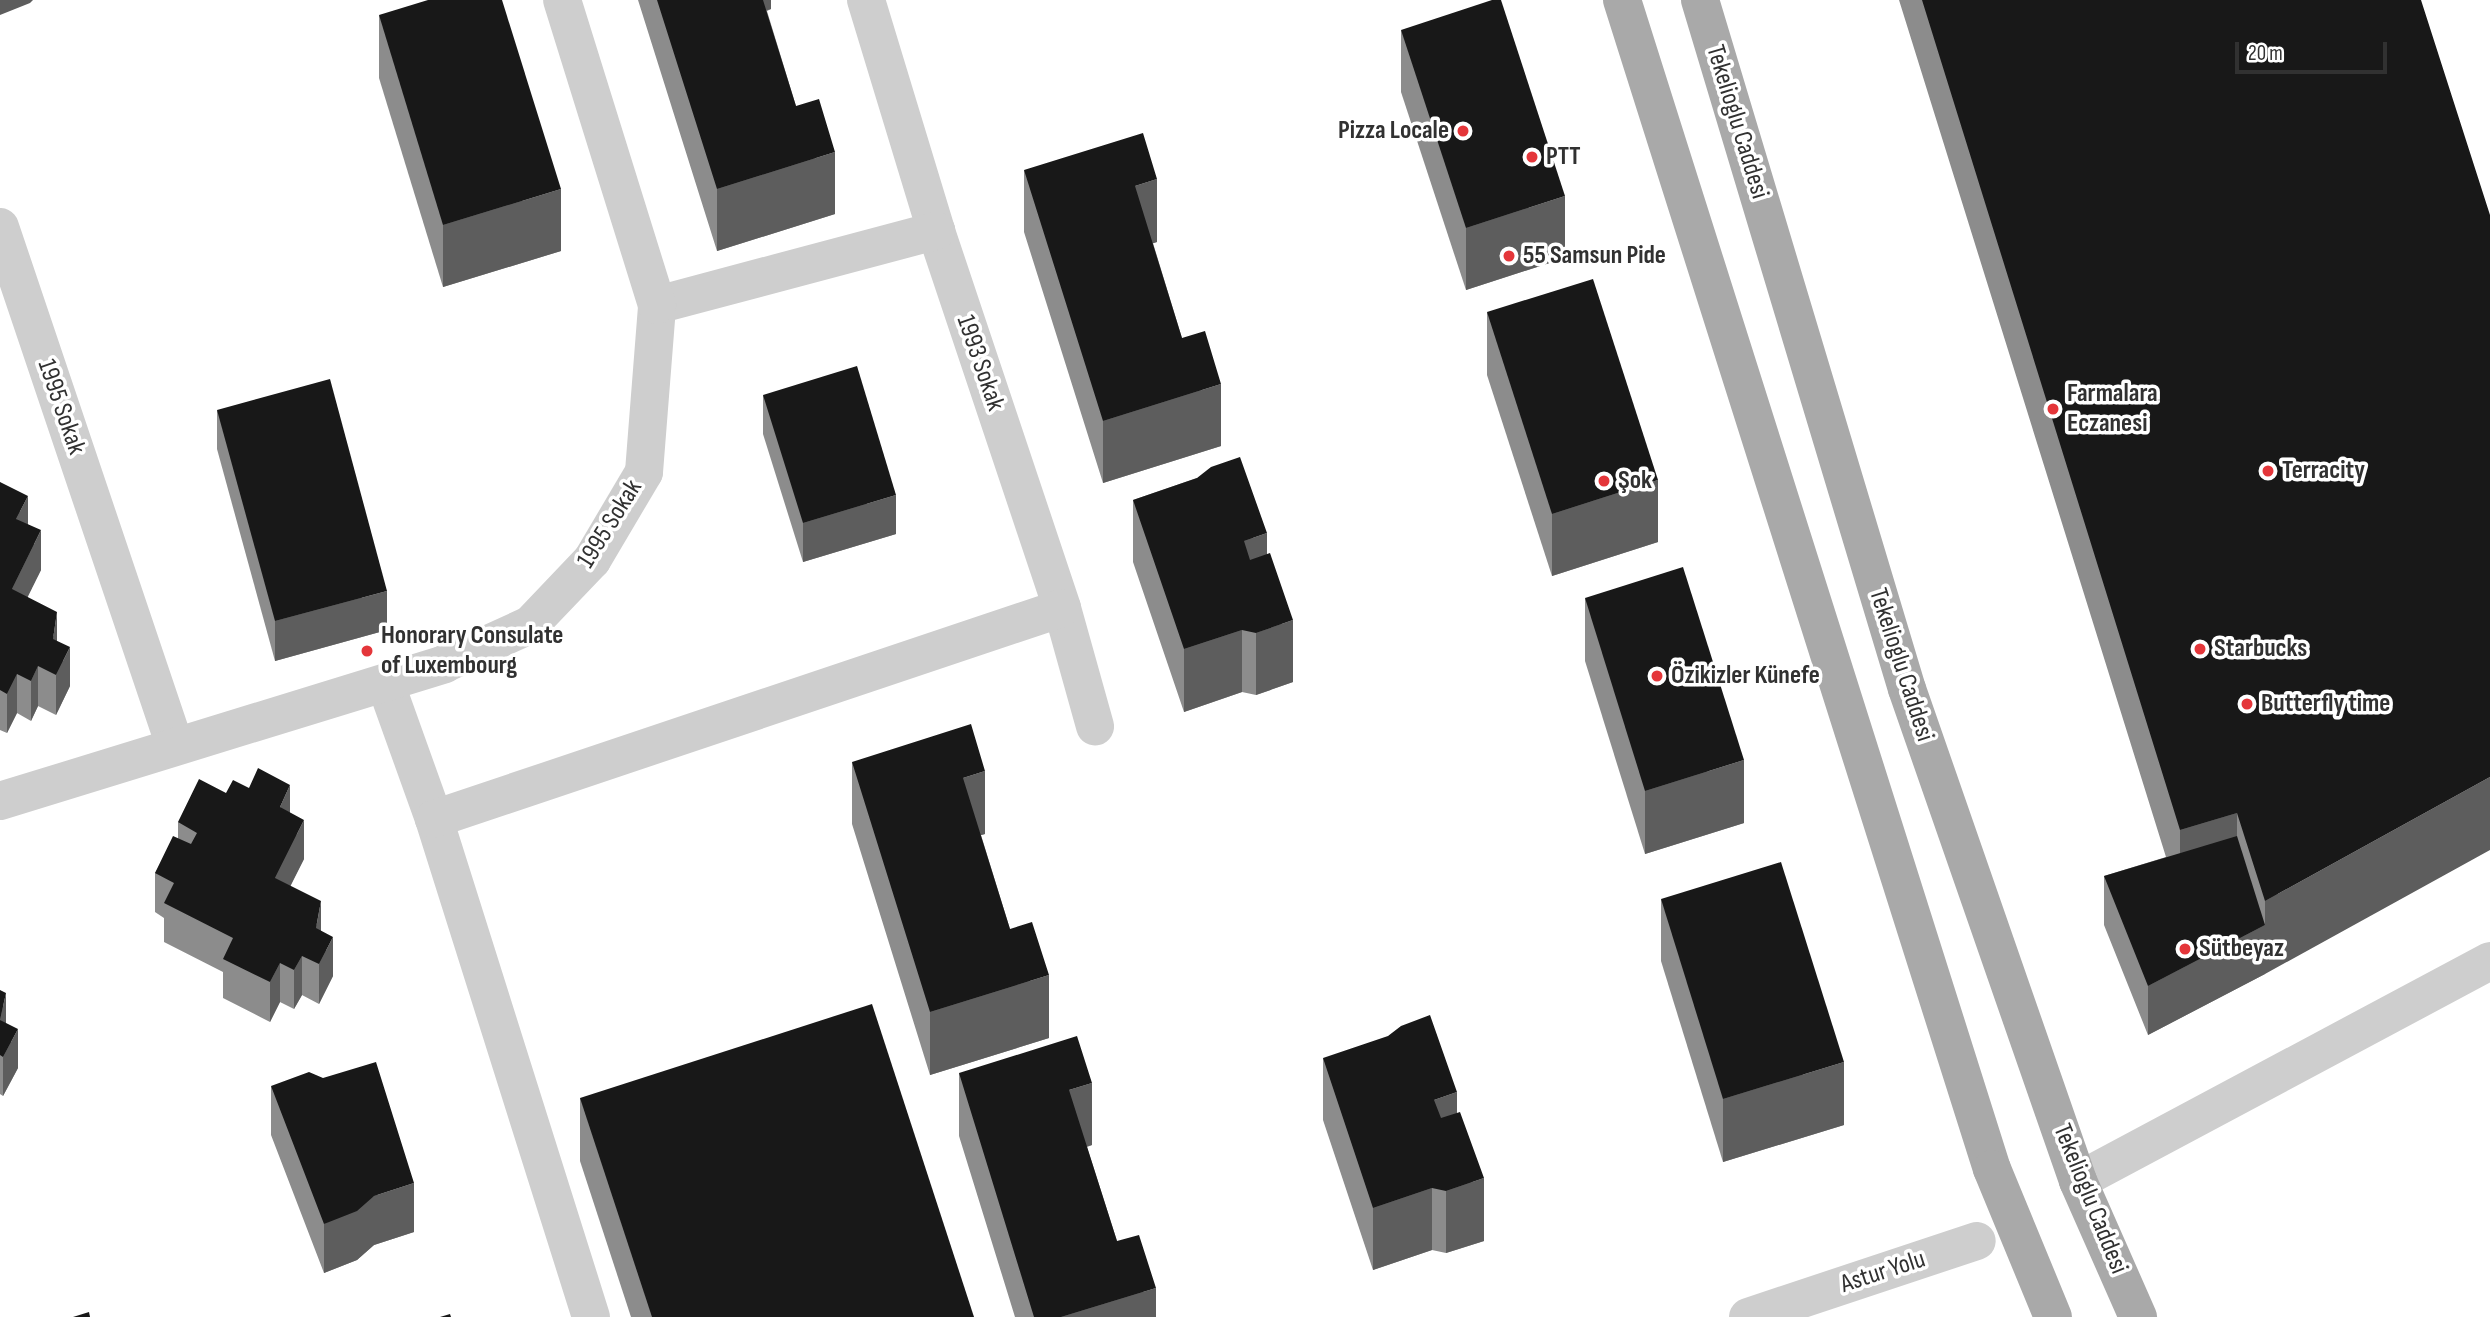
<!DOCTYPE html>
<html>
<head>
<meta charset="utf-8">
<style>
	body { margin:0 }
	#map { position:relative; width:2490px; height:1317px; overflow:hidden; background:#fff; font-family:"Sofia Sans Condensed",sans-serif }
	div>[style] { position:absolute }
	.minor>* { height:38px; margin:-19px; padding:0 19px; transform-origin:19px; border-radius:19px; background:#cecece }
	.major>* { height:38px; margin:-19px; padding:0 19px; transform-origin:19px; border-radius:19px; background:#a9a9a9 }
	.wall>* { inset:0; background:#8c8c8c }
	.shaded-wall>* { inset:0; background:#5d5d5d }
	.building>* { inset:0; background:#181818 }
	.dots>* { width:19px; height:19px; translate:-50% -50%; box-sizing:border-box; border:4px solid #fff; border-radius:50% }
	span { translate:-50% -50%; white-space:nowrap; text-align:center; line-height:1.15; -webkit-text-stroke:7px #fff; paint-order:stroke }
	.street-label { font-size:26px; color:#313131 }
	.poi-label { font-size:26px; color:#313131; font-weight:700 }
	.right { translate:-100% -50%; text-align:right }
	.left { translate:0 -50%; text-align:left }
	.scale { position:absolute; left:2235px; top:42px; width:152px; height:32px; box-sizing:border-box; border:4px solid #313131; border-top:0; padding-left:9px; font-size:21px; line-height:24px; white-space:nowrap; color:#313131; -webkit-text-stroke:5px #fff; paint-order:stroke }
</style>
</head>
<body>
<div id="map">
	<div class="minor">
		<div style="left:866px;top:0;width:241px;rotate:73.1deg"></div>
		<div style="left:936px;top:231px;width:397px;rotate:71.5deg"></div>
		<div style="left:1062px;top:608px;width:123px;rotate:74.4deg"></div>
		<div style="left:0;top:227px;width:548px;rotate:71.37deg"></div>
		<div style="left:657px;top:305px;width:289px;rotate:-14.9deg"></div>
		<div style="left:386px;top:685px;width:142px;rotate:70.3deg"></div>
		<div style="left:434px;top:819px;width:522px;rotate:72.5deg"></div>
		<div style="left:0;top:801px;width:465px;rotate:-17.1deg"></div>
		<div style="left:444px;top:664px;width:94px;rotate:-24.4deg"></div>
		<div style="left:530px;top:625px;width:90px;rotate:-46.4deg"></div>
		<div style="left:592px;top:560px;width:102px;rotate:-59.4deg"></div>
		<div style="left:644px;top:472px;width:168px;rotate:-85.5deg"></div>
		<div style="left:657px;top:305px;width:319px;rotate:-107.3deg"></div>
		<div style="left:434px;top:819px;width:662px;rotate:-18.57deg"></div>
		<div style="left:2078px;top:1181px;width:467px;rotate:-28.1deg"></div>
		<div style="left:1748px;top:1317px;width:241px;rotate:-18.4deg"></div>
	</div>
	<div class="major">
		<div style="left:1622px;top:0;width:1226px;rotate:72.44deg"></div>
		<div style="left:1992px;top:1169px;width:160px;rotate:67.6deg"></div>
		<div style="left:1700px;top:0;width:719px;rotate:73.28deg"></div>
		<div style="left:1907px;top:689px;width:521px;rotate:70.83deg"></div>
		<div style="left:2078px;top:1181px;width:149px;rotate:66.2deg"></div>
	</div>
	<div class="wall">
		<div style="clip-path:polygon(638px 0,771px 0,771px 9px,767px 11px,796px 106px,835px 214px,717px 251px)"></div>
		<div style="clip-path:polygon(1899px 0,2421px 0,2265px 974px,2148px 1035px,2104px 925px,2104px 876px,2166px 857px)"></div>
		<div style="clip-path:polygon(379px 15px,561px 251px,443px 287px,379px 78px)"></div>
		<div style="clip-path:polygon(1401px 30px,1565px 258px,1466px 290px,1401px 92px)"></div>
		<div style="clip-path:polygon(1024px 170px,1157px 242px,1153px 243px,1182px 338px,1221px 446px,1103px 483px,1024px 232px)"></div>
		<div style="clip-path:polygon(1487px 312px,1658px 542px,1552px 576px,1487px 375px)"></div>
		<div style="clip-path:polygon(763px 395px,896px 534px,803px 562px,763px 434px)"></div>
		<div style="clip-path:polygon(217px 410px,387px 630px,275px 661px,217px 449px)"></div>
		<div style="clip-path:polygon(1197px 478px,1267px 555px,1293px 682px,1256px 695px,1242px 692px,1184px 712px,1133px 562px,1133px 500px)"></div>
		<div style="clip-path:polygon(0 482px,28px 524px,41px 570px,27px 597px,57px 641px,70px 686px,56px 715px,38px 706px,31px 721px,17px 713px,7px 733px,0 730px)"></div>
		<div style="clip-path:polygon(1585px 598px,1744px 823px,1645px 854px,1585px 661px)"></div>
		<div style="clip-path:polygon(852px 762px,985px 834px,981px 835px,1010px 929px,1049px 1038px,930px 1075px,852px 824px)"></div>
		<div style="clip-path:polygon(290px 813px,304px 859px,290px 886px,321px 931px,333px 976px,319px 1004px,302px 995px,294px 1009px,280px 1002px,270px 1022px,223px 998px,223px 972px,164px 942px,164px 918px,155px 912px,155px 873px,178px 838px,178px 822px)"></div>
		<div style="clip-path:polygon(1661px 899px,1844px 1125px,1723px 1162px,1661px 961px)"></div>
		<div style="clip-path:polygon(0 990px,6px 1023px,18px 1068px,3px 1096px,0 1094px)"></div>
		<div style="clip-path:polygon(1323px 1058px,1457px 1113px,1484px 1241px,1446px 1253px,1432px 1250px,1373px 1270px,1323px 1120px)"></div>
		<div style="clip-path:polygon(959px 1073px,1092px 1145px,1087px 1147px,1117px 1241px,1156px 1317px,1015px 1317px,959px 1136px)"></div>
		<div style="clip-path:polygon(271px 1086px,414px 1232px,374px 1245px,357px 1260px,324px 1273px,271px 1135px)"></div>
		<div style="clip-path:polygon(580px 1098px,974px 1317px,631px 1317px,580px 1161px)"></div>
	</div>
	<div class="shaded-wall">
		<div style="clip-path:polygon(0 0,33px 0,30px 3px,0 15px)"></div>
		<div style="clip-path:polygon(749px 0,771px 0,771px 9px,749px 16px)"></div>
		<div style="clip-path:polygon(835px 152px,835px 214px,717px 251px,717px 189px)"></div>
		<div style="clip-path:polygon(1157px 179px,1157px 242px,1135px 249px,1135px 186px)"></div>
		<div style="clip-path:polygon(561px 189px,561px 251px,443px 287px,443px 225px)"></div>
		<div style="clip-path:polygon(1565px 196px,1565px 258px,1466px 290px,1466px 228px)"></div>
		<div style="clip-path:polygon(1221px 384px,1221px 446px,1103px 483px,1103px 421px)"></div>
		<div style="clip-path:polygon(1658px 480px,1658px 542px,1552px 576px,1552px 514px)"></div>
		<div style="clip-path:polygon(896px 495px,896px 534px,803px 562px,803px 523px)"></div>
		<div style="clip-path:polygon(28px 496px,28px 535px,16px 519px)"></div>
		<div style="clip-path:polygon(41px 530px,41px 570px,12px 629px,12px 589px)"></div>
		<div style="clip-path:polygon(1267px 533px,1267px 596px,1244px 604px,1244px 541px)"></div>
		<div style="clip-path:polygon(387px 591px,387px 630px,275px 661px,275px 621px)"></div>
		<div style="clip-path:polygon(57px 612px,57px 651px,53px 639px)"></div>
		<div style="clip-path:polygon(1293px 620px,1293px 682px,1256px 695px,1256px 633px)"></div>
		<div style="clip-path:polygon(1242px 630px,1242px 692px,1184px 712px,1184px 649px)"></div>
		<div style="clip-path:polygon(70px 647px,70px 686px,56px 715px,56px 675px)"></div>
		<div style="clip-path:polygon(38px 666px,38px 706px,31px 721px,31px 681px)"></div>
		<div style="clip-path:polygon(17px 674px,17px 713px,7px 733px,7px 694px)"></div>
		<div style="clip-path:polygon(1744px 760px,1744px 823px,1645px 854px,1645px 791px)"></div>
		<div style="clip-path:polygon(985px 771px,985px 834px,963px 840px,963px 778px)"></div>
		<div style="clip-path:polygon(2490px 777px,2490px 850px,2265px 974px,2148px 1035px,2148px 986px,2265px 925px,2265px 901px)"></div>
		<div style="clip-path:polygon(290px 785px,290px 824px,280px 807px)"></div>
		<div style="clip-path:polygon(2237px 813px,2237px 885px,2180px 902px,2180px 830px)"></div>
		<div style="clip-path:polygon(304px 820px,304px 859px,275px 917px,275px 878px)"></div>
		<div style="clip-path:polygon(321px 901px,321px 941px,316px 928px)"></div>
		<div style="clip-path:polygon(333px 937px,333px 976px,319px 1004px,319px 964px)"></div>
		<div style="clip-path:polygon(302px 956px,302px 995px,294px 1009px,294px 970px)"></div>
		<div style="clip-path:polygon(280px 963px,280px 1002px,270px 1022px,270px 982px)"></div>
		<div style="clip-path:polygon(1049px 975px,1049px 1038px,930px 1075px,930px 1012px)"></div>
		<div style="clip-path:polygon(6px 993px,6px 1032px,0 1020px)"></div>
		<div style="clip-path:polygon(18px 1029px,18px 1068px,3px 1096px,3px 1057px)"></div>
		<div style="clip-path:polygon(1844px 1062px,1844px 1125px,1723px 1162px,1723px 1099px)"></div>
		<div style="clip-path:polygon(1092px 1083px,1092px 1145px,1069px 1152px,1069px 1090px)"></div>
		<div style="clip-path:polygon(1457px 1092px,1457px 1154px,1434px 1162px,1434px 1100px)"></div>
		<div style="clip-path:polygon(1484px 1178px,1484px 1241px,1446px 1253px,1446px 1191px)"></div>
		<div style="clip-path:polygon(414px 1183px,414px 1232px,374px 1245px,357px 1260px,324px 1273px,324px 1224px,374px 1196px)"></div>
		<div style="clip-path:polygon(1432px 1188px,1432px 1250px,1373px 1270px,1373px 1208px)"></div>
		<div style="clip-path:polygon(1156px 1288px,1156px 1317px,1061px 1317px)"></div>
	</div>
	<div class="building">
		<div style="clip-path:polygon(428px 0,502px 0,561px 189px,443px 225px,379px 15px)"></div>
		<div style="clip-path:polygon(657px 0,763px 0,796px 106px,819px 99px,835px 152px,717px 189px)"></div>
		<div style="clip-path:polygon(1492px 0,1501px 0,1565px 196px,1466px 228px,1401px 30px)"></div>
		<div style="clip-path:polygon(1922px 0,2421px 0,2490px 215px,2490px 777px,2265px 901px,2237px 813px,2180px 830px)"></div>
		<div style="clip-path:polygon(1143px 133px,1157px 179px,1135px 186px,1182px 338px,1205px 331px,1221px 384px,1103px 421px,1024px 170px)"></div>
		<div style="clip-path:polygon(1593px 279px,1658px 480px,1552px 514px,1487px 312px)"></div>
		<div style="clip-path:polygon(857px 366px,896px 495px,803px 523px,763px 395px)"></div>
		<div style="clip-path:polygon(330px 379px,387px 591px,275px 621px,217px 410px)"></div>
		<div style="clip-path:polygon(1240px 457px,1267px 533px,1244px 541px,1250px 560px,1270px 553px,1293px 620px,1256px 633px,1242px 630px,1184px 649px,1133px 500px,1197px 478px,1211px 467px)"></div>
		<div style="clip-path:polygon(0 482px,28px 496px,16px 519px,41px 530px,12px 589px,57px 612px,53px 639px,70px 647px,56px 675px,38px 666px,31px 681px,17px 674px,7px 694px,0 690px)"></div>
		<div style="clip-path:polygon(1683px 567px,1744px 760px,1645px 791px,1585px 598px)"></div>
		<div style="clip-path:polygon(971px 724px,985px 771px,963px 778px,1010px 929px,1032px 922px,1049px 975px,930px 1012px,852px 762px)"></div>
		<div style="clip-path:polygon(258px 768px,290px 785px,280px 807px,304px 820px,275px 878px,321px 901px,316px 928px,333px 937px,319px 964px,302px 956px,294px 970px,280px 963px,270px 982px,223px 959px,233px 938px,164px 903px,174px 883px,155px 873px,173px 836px,191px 844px,197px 833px,178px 822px,199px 779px,226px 793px,233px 780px,249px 788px)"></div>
		<div style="clip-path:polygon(2237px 836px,2265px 925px,2148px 986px,2104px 876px)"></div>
		<div style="clip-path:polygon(1781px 862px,1844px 1062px,1723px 1099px,1661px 899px)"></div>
		<div style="clip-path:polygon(0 990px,6px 993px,0 1020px,18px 1029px,3px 1057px,0 1055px)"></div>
		<div style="clip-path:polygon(872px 1004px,974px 1317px,652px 1317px,580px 1098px)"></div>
		<div style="clip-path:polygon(1430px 1015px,1457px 1092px,1434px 1100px,1441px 1118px,1460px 1112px,1484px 1178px,1446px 1191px,1432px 1188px,1373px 1208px,1323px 1058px,1388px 1036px,1401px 1026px)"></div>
		<div style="clip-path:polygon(1077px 1036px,1092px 1083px,1069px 1090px,1117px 1241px,1139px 1235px,1156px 1288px,1061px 1317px,1034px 1317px,959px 1073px)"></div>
		<div style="clip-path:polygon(376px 1062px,414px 1183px,374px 1196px,357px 1211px,324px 1224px,271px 1086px,309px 1072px,323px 1078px)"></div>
		<div style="clip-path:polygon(89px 1312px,90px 1317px,73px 1317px)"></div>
		<div style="clip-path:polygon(450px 1314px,451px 1317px,440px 1317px)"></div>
	</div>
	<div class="dots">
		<div style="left:1463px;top:131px;background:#e4363a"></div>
		<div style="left:1532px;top:157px;background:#e4363a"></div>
		<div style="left:1509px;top:256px;background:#e4363a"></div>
		<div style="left:2053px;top:409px;background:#e4363a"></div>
		<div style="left:2268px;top:471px;background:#e4363a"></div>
		<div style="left:1604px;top:481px;background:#e4363a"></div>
		<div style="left:2200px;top:649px;background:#e4363a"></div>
		<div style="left:367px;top:651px;background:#e4363a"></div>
		<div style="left:1657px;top:676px;background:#e4363a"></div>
		<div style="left:2247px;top:704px;background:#e4363a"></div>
		<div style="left:2185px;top:949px;background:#e4363a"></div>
	</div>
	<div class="street-label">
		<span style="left:1737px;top:122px;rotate:73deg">Tekelioglu Caddesi</span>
		<span style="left:980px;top:363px;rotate:71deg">1993 Sokak</span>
		<span style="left:61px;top:407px;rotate:71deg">1995 Sokak</span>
		<span style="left:610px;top:524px;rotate:-58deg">1995 Sokak</span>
		<span style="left:1901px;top:665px;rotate:72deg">Tekelioglu Caddesi</span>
		<span style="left:2090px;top:1199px;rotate:68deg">Tekelioglu Caddesi</span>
		<span style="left:1883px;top:1272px;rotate:-18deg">Astur Yolu</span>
	</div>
	<div class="poi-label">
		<span class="right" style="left:1449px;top:131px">Pizza Locale</span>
		<span class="left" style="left:1546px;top:157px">PTT</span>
		<span class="left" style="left:1523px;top:256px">55 Samsun Pide</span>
		<span class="left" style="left:2067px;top:409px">Farmalara<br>Eczanesi</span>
		<span class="left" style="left:2282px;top:471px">Terracity</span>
		<span class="left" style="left:1618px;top:481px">Şok</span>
		<span class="left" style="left:381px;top:651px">Honorary Consulate<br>of Luxembourg</span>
		<span class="left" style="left:2214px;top:649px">Starbucks</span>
		<span class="left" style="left:1671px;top:676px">Özikizler Künefe</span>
		<span class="left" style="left:2261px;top:704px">Butterfly time</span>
		<span class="left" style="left:2199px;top:949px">Sütbeyaz</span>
	</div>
	<div class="scale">20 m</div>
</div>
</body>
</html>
